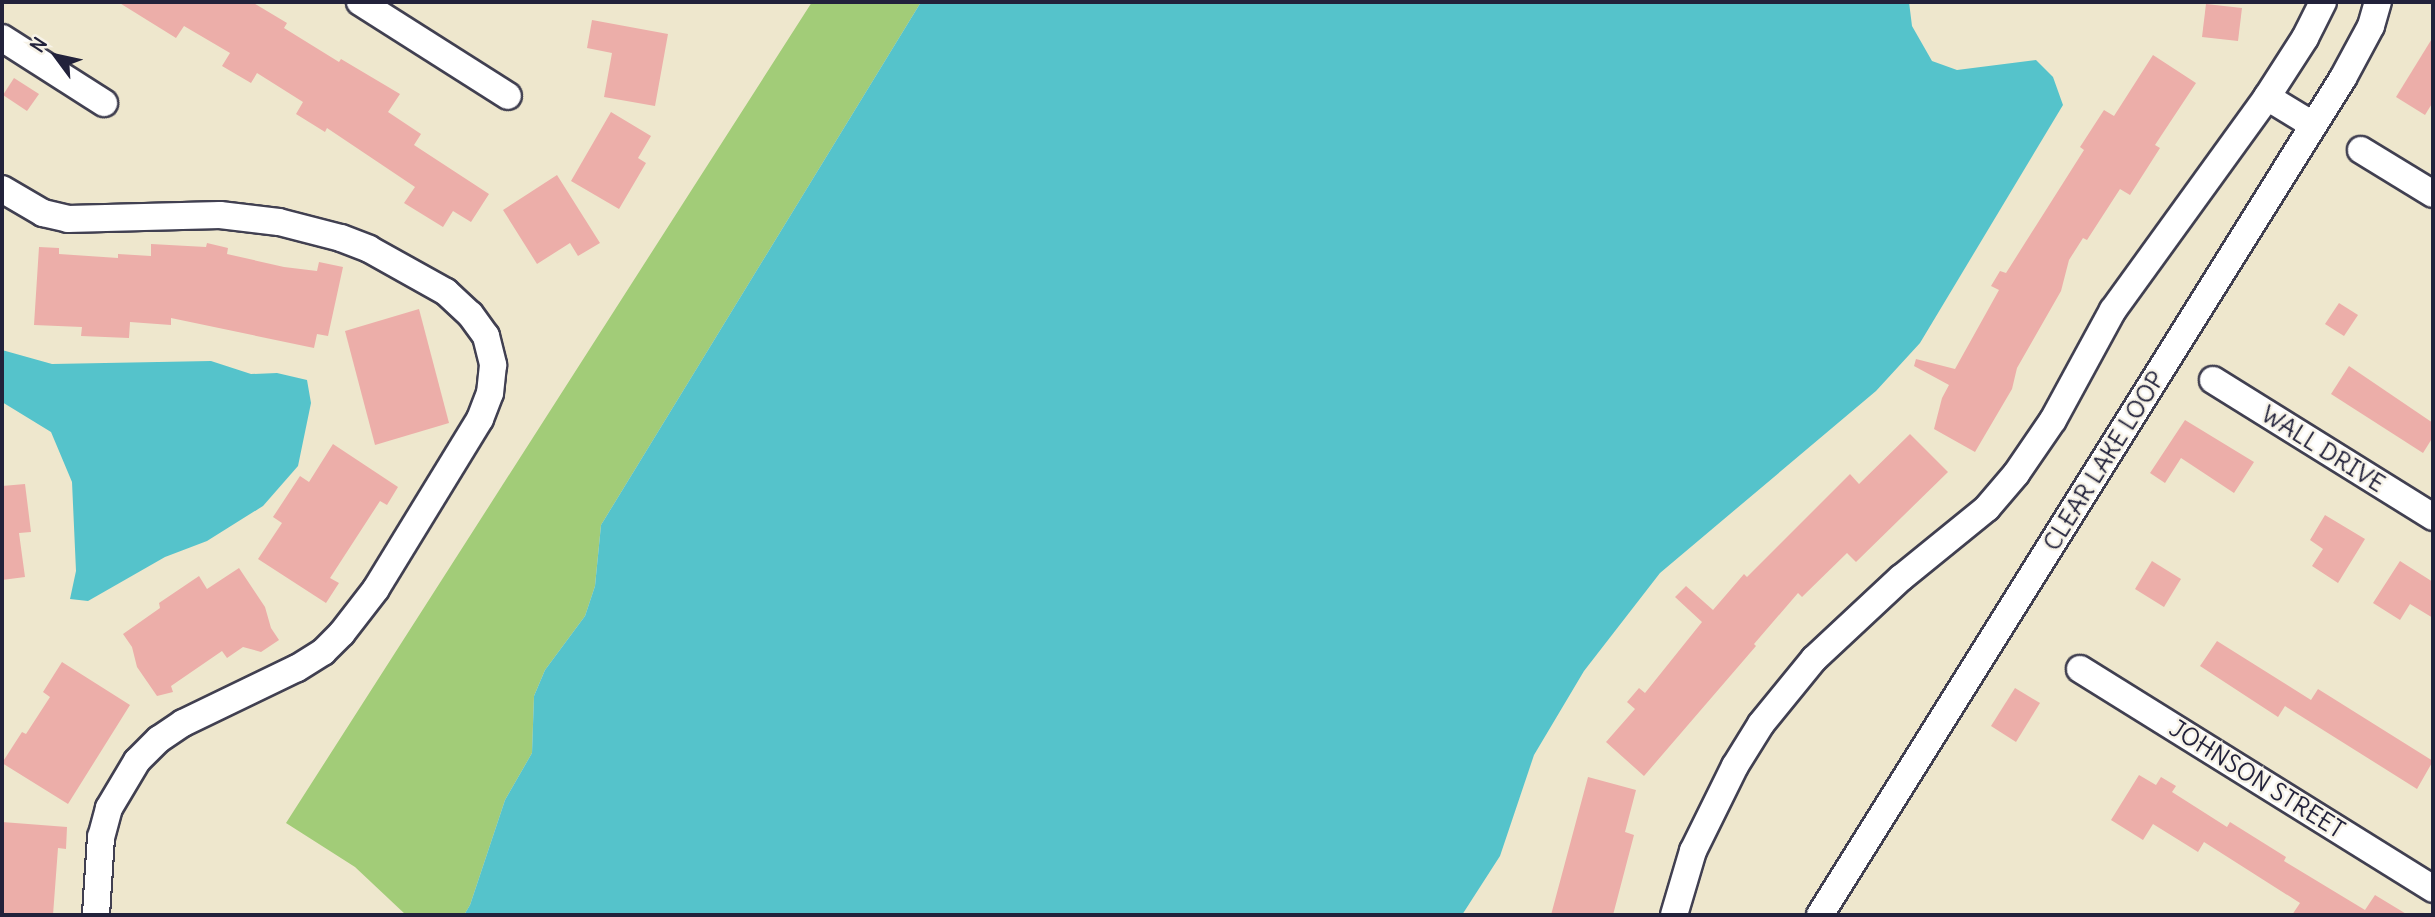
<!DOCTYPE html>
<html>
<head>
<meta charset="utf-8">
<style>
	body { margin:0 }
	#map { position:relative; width:2435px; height:917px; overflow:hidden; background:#eee7cd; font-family:Delius,sans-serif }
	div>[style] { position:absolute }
	.green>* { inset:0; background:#a2cc78 }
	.water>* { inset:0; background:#55c3cb }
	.building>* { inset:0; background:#ecaea9 }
	.roads { filter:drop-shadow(2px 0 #414051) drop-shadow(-2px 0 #414051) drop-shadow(0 2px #414051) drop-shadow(0 -2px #414051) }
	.minor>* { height:26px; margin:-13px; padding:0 13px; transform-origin:13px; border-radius:13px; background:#fff }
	span { translate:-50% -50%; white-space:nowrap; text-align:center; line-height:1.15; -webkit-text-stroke:5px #f7f3e8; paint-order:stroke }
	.street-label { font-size:24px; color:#22223b }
	.frame { position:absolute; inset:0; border:4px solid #22223b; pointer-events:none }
	.north { position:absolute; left:21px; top:21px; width:70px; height:70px; -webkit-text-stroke:5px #f7f3e8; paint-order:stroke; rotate:303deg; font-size:19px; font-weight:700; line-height:28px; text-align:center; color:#22223b }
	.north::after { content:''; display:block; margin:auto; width:24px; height:32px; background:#22223b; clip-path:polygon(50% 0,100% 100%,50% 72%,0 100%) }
</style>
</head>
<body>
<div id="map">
	<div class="green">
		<div style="clip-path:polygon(812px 2px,921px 2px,601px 525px,595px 586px,585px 616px,545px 670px,534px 696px,532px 753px,505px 800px,470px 905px,464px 915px,406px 915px,355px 867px,286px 823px)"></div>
	</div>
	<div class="water">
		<div style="clip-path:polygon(921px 2px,1909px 2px,1912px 26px,1932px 61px,1957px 70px,2036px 60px,2053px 77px,2063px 105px,1920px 343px,1876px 391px,1660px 573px,1584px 671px,1534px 755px,1500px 856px,1462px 915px,464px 915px,470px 905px,505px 800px,532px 753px,534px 696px,545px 670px,585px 616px,595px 586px,601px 525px)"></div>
		<div style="clip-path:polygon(2px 350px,52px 364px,211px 361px,251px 374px,277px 373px,307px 380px,311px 403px,298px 466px,263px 506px,207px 541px,165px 557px,88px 601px,70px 599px,76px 571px,72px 482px,51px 432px,2px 402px)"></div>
	</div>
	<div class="building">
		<div style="clip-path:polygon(118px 2px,252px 2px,287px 23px,284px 28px,339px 62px,341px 59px,400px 94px,388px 112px,421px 134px,414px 145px,489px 194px,471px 222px,453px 211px,443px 227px,404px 203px,415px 187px,327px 128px,325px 132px,296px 114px,303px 102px,257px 73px,251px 83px,222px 66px,230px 53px,184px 26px,176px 38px)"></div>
		<div style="clip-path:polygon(2206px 4px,2242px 8px,2238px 41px,2202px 37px)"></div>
		<div style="clip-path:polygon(592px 20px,668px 34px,655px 106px,604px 97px,612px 53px,587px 48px)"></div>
		<div style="clip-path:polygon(2433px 37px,2433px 102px,2425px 115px,2396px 97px)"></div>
		<div style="clip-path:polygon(2153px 55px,2196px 83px,2155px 145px,2160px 148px,2130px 195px,2120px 189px,2087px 240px,2083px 238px,2069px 260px,2061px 291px,2017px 368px,2012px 389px,1975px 452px,1934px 429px,1942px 398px,1949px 385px,1914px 366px,1916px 359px,1955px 369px,1999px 290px,1991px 286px,2000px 271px,2006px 273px,2084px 150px,2080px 147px,2104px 110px,2114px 116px)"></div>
		<div style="clip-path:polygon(14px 78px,39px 94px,27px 111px,3px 95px)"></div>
		<div style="clip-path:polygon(611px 112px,651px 136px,638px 158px,646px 163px,619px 209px,571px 181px)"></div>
		<div style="clip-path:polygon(557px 175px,600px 243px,578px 256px,570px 243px,537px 264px,503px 210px)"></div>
		<div style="clip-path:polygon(207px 243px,228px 248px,227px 254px,284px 267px,317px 271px,319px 262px,343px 267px,328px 336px,317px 334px,314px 348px,171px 318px,171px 325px,130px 322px,129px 338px,81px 336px,82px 327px,34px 325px,39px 247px,59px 248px,59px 254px,118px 258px,118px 254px,151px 256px,151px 244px,206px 247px)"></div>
		<div style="clip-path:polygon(2339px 303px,2358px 315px,2344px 336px,2325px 324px)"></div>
		<div style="clip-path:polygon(419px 309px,449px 423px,375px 445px,345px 331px)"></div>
		<div style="clip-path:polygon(2349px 366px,2433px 423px,2433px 437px,2423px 453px,2331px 394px)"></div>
		<div style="clip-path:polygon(2185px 420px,2254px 462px,2234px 493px,2181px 458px,2165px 483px,2150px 473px)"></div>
		<div style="clip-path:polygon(1910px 434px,1948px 472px,1856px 562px,1847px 553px,1802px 597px,1798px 593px,1754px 644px,1756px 646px,1644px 776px,1606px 742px,1635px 709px,1627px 702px,1639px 688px,1645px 693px,1702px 622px,1675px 597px,1686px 586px,1713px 610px,1744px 574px,1747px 577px,1850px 474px,1859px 484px)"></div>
		<div style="clip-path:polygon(333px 444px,398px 487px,387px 505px,380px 501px,330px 578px,339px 583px,326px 603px,258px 559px,282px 523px,273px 517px,300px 476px,309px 482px)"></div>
		<div style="clip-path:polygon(25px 484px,31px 532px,19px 533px,25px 577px,2px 580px,2px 486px)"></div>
		<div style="clip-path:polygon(2325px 515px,2365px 539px,2338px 583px,2312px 566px,2323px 549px,2310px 540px)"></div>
		<div style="clip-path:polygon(2152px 561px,2181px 579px,2164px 607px,2135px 589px)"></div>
		<div style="clip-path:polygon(2400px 561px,2433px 582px,2433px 618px,2410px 604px,2400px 620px,2373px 603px)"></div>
		<div style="clip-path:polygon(239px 568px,265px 607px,271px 628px,279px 640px,261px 652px,243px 647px,227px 658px,222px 651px,171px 686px,173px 692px,157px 696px,137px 667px,132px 647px,123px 634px,160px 608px,159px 603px,199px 576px,207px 589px)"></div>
		<div style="clip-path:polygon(2217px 641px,2311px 700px,2318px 689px,2433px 761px,2417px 789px,2285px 706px,2278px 717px,2200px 666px)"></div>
		<div style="clip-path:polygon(62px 662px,130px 705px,68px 804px,2px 763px,22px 732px,26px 734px,50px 697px,43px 692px)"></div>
		<div style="clip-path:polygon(2015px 688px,2040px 703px,2016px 742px,1991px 726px)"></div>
		<div style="clip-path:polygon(2139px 775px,2156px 785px,2161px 777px,2176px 786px,2172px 792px,2227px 827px,2230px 822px,2286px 857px,2284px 861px,2365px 910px,2375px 895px,2408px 915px,2292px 915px,2300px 903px,2204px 842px,2198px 852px,2153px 824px,2143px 840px,2111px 820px)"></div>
		<div style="clip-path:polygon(1588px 777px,1636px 790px,1625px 832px,1634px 835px,1613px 915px,1551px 915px)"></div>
		<div style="clip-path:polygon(2px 822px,67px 827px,66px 849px,58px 848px,53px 915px,2px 915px)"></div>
	</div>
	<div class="roads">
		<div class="minor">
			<div style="left:360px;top:2px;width:175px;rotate:32.4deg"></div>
			<div style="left:2px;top:38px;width:121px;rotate:32.5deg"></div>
			<div style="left:2267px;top:97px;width:54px;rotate:31.3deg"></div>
			<div style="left:2361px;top:150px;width:84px;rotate:31.4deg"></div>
			<div style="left:2px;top:189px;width:48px;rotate:30.3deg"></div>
			<div style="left:43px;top:213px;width:26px;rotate:13deg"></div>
			<div style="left:68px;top:219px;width:152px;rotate:-1.5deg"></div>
			<div style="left:220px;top:215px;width:59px;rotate:6.8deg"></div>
			<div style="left:279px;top:222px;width:64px;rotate:14.5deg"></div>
			<div style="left:341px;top:238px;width:30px;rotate:21deg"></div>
			<div style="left:369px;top:249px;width:88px;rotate:29.2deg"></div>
			<div style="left:446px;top:292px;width:33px;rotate:43deg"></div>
			<div style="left:470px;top:314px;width:27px;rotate:54deg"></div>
			<div style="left:486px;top:336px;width:30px;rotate:76deg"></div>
			<div style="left:493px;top:365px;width:28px;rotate:96deg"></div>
			<div style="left:490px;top:393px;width:28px;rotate:111deg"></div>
			<div style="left:480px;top:419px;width:199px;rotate:121.5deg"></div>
			<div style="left:376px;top:589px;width:56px;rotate:127.7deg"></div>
			<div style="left:342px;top:633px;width:27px;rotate:135deg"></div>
			<div style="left:323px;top:652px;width:31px;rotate:148deg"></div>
			<div style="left:297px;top:668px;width:127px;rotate:154.2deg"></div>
			<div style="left:183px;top:723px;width:29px;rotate:146deg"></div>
			<div style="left:159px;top:739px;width:31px;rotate:135deg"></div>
			<div style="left:137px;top:761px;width:55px;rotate:120.8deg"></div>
			<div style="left:109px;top:808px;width:30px;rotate:105deg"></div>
			<div style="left:101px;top:837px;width:78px;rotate:93.7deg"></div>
			<div style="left:2213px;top:380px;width:259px;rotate:31.9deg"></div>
			<div style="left:2080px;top:669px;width:416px;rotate:31.9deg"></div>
			<div style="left:1674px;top:915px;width:67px;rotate:-73.5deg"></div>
			<div style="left:1693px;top:851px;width:95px;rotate:-63.7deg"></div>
			<div style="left:1735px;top:766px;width:49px;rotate:-58.2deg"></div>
			<div style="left:1761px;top:724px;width:84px;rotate:-50.8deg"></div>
			<div style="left:1814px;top:659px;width:119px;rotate:-43deg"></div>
			<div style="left:1901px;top:578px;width:111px;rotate:-39.1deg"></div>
			<div style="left:1987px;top:508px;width:45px;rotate:-49.5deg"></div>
			<div style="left:2016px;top:474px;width:65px;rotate:-55.6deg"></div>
			<div style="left:2053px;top:420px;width:125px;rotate:-61.4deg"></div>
			<div style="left:2113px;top:310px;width:263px;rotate:-54.1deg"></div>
			<div style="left:2267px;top:97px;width:70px;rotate:-57.2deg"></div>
			<div style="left:2305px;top:38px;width:40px;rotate:-63.4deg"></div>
			<div style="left:1820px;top:915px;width:987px;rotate:-58deg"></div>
			<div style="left:2343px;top:78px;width:59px;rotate:-61.7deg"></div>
			<div style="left:2371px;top:26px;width:25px;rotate:-74deg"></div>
		</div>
	</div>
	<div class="street-label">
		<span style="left:2323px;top:449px;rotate:32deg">WALL DRIVE</span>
		<span style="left:2104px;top:461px;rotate:-58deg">CLEAR LAKE LOOP</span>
		<span style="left:2257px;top:779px;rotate:32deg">JOHNSON STREET</span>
	</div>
	<div class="frame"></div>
	<div class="north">N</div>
</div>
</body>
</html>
